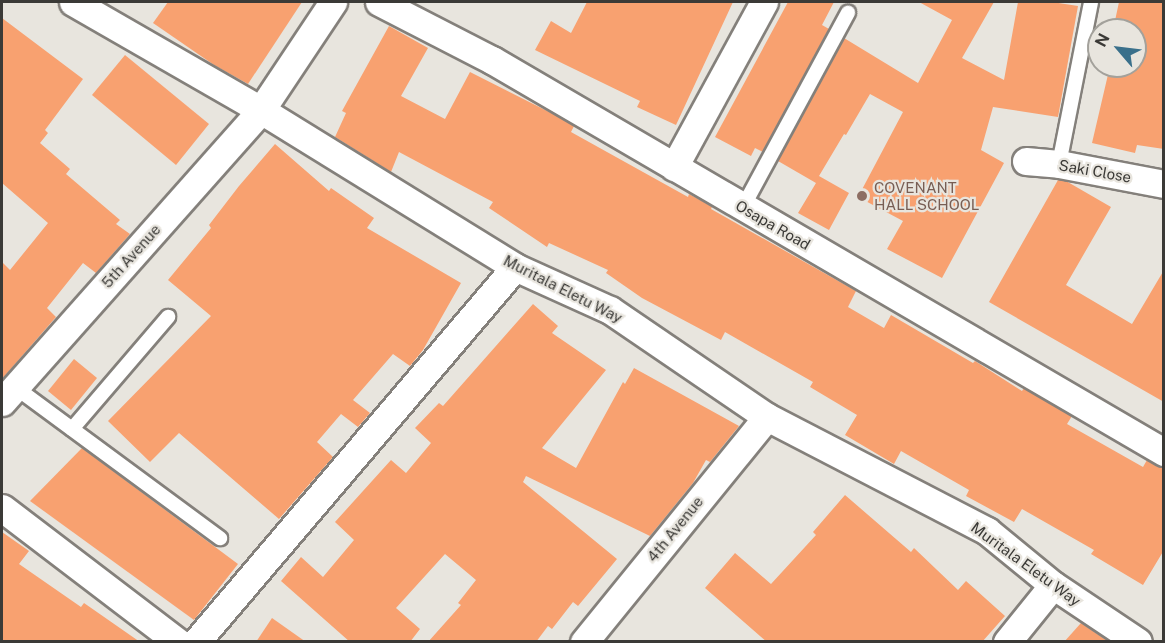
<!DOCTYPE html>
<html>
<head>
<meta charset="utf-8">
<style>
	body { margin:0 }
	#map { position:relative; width:1165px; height:643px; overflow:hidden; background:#e8e5de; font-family:"Public Sans",sans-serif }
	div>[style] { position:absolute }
	.building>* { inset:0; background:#f8a170 }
	.roads { filter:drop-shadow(2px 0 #84807b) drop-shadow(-2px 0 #84807b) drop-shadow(0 2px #84807b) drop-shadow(0 -2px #84807b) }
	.service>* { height:14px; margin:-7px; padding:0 7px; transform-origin:7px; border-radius:7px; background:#fff }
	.minor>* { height:27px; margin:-13.5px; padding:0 13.5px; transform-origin:13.5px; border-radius:13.5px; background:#fff }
	.dots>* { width:16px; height:16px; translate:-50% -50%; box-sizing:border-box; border:3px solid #e8e5de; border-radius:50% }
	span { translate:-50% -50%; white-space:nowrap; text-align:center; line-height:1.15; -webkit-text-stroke:4.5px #e8e5de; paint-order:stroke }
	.street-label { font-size:15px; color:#3b3a37 }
	.education-label { font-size:15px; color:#785e54 }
	.left { translate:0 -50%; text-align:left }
	.frame { position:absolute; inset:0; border:3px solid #3b3a37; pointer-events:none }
	.north { position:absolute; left:1087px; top:18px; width:60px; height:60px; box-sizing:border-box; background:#e8e5de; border:2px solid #a3a19b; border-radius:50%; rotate:298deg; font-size:16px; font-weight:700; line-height:24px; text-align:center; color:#3b3a37 }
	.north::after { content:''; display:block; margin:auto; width:21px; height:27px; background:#3a708b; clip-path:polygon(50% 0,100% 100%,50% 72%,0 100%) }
</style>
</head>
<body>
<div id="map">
	<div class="building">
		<div style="clip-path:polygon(168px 2px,302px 2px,248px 84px,214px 65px,153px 23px)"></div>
		<div style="clip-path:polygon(587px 2px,733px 2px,676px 125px,637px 107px,640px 101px,535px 50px,551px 21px,571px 33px)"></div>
		<div style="clip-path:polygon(788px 2px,834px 2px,822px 25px,829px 29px,763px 152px,755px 148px,751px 156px,715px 137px)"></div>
		<div style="clip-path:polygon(919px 2px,994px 2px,962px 58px,1004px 80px,1018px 2px,1052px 2px,1078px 6px,1058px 117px,993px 107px,981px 150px,1004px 163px,942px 278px,887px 249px,903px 221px,858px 197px,903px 112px,870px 94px,846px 135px,844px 134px,819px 176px,849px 193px,829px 230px,798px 213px,816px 183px,778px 161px,844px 38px,918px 83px,952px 20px)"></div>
		<div style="clip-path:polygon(1119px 2px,1164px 2px,1164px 149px,1137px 145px,1135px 153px,1092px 143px,1110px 66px,1135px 66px,1135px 30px,1113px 30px)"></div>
		<div style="clip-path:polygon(2px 18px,83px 79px,45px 130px,48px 133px,40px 143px,70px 169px,66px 174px,120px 220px,116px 224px,130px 234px,96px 273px,83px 263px,47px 308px,56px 317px,2px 379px,2px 262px,10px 270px,48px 223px,2px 183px)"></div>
		<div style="clip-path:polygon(389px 26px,428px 48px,401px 96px,445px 119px,470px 72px,561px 118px,574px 126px,571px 132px,688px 197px,689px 194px,702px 201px,712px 207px,711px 209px,856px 291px,848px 307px,884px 328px,891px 315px,973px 363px,975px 361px,1022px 391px,1024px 388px,1072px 416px,1067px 424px,1143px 467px,1147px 460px,1164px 468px,1164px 550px,1143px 585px,1091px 554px,1094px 550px,1022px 509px,1014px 522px,966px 496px,969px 490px,901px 451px,894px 464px,845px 435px,857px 415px,810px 387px,813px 382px,725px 332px,721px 340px,642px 298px,606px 273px,608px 270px,549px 243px,547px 247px,489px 208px,493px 202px,399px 152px,391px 172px,335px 137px,346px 113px,342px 111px)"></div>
		<div style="clip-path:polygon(125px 55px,209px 124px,176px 165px,92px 95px)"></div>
		<div style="clip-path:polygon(275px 144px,329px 191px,331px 188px,374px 218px,367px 228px,461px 283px,423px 350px,410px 366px,393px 354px,353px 400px,370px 413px,358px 427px,341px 414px,317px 442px,333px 457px,279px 519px,179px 433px,150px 462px,108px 421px,211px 316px,168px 280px,211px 228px,209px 225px,239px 186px)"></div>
		<div style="clip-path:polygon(1058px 180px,1066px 181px,1111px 207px,1066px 285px,1132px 324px,1164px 270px,1164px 402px,989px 302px)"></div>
		<div style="clip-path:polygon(533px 304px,558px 326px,552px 333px,606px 370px,542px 448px,576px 468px,623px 382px,625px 384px,634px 368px,739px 426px,710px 462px,706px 460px,693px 483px,650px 536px,526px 476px,523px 482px,617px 559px,578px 606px,573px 602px,552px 629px,548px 626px,536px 642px,428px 642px,461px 605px,458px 603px,476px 580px,445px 554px,396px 608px,420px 629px,410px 642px,350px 642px,281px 581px,301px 557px,323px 577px,354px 540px,335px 522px,391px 460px,406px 473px,431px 443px,415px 428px,439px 403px,443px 406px)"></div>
		<div style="clip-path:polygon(74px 359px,97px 378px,71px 410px,48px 391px)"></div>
		<div style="clip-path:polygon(82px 448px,238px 564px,194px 620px,30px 501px)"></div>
		<div style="clip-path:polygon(845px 495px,911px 552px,914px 548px,958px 590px,966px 581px,1005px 616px,982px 642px,767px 642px,705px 588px,735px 553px,771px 584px,816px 535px,813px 532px)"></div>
		<div style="clip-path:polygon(2px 532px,29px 551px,19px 564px,81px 607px,84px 603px,140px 642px,2px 642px)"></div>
		<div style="clip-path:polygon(272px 618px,306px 642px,256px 642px)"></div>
		<div style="clip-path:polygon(1081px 623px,1109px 642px,1064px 642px)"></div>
	</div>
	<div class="roads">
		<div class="service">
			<div style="left:1059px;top:164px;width:165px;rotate:-78.8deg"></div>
			<div style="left:743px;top:207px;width:221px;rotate:-61.6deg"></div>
			<div style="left:15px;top:387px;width:255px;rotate:36.4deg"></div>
			<div style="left:72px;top:429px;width:148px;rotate:-49.4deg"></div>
		</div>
		<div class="minor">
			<div style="left:73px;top:2px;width:217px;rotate:29.9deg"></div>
			<div style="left:261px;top:110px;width:299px;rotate:31.7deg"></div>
			<div style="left:515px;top:267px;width:104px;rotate:24.4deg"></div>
			<div style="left:610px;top:310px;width:190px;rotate:34.3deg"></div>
			<div style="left:767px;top:417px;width:248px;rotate:27.4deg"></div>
			<div style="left:987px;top:531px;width:85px;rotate:39.3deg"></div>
			<div style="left:1053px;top:585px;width:102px;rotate:33.8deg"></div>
			<div style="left:379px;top:2px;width:127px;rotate:27.2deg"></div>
			<div style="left:492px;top:60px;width:778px;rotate:30.26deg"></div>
			<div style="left:1026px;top:161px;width:33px;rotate:5deg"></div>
			<div style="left:1059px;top:164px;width:107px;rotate:10.8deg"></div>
			<div style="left:674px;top:167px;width:188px;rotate:-61.4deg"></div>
			<div style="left:2px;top:402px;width:390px;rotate:-48.4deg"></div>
			<div style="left:261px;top:110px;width:130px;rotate:-56.3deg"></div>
			<div style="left:2px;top:508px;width:221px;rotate:37.3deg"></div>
			<div style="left:196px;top:642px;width:492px;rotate:-49.6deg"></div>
			<div style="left:584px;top:642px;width:290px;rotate:-50.9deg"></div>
			<div style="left:1007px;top:642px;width:73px;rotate:-51.1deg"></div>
		</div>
	</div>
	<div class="dots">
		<div style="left:862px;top:196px;background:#8d6e63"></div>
	</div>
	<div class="street-label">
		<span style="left:1095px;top:171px;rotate:10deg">Saki Close</span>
		<span style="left:773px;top:225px;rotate:30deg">Osapa Road</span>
		<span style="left:131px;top:256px;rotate:-48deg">5th Avenue</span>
		<span style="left:563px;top:289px;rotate:27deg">Muritala Eletu Way</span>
		<span style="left:675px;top:529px;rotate:-51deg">4th Avenue</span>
		<span style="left:1026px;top:564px;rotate:36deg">Muritala Eletu Way</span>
	</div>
	<div class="education-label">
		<span class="left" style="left:874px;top:196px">COVENANT<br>HALL SCHOOL</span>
	</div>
	<div class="frame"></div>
	<div class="north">N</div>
</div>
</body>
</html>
